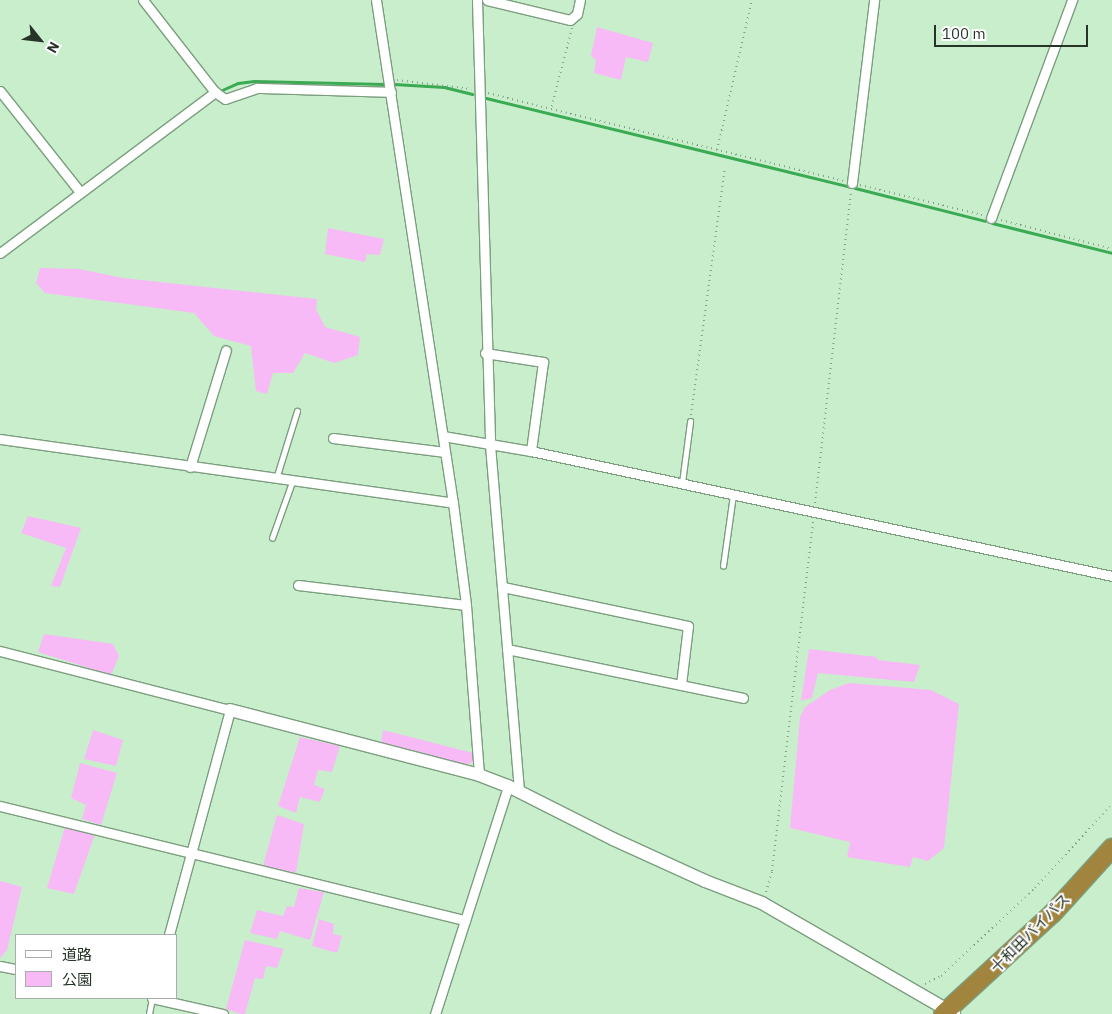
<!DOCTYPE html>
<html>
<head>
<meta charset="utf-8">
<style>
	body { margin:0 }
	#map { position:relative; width:1112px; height:1014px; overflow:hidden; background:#c9eecc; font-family:"IBM Plex Sans","Noto Sans JP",sans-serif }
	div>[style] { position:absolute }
	.green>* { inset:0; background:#f8baf6 }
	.stream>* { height:3px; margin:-1.5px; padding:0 1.5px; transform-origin:1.5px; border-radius:1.5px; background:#3aaa53 }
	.path>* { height:2px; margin-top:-1px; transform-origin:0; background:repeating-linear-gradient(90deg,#849f87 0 1px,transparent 0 5px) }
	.roads { filter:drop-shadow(1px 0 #7c9e7f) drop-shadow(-1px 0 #7c9e7f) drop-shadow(0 1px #7c9e7f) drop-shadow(0 -1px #7c9e7f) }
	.lane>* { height:4.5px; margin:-2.25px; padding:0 2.25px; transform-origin:2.25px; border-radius:2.25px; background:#fff }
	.street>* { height:9px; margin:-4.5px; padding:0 4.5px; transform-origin:4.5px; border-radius:4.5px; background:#fff }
	.secondary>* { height:12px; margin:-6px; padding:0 6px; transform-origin:6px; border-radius:6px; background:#fff }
	.highway>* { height:18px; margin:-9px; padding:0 9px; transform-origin:9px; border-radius:9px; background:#a1843d }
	span { translate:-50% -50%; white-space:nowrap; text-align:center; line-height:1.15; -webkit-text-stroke:4px #fff; paint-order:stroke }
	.street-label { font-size:15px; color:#263428 }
	.legend { position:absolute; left:15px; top:934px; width:162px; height:65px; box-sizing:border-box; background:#fff; border:1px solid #a8aea9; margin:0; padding:6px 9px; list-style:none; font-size:15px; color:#263428 }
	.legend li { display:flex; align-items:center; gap:10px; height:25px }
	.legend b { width:25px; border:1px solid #a8aea9 }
	.north { position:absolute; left:15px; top:15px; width:50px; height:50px; -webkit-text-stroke:4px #fff; paint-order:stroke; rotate:119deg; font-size:14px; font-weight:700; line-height:20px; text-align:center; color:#263428 }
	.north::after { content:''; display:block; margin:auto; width:18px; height:22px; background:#263428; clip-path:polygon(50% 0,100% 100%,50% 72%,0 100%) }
	.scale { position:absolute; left:934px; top:25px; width:154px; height:22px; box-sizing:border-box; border:2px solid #263428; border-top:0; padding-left:6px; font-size:15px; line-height:18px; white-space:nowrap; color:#263428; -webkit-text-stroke:4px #fff; paint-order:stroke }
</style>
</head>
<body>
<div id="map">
	<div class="green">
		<div style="clip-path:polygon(597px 27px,653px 43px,648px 62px,626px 57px,621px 80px,594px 73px,596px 60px,591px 56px)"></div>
		<div style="clip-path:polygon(328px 228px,384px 239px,380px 255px,367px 254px,365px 262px,325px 254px)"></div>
		<div style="clip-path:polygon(40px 268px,79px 269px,123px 278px,317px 299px,316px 309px,325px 327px,360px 337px,358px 355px,334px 363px,305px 353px,293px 373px,273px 373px,267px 394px,256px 391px,251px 346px,214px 336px,194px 313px,45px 293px,36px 283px)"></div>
		<div style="clip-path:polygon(28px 516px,81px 528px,60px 587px,51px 586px,66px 548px,21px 533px)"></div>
		<div style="clip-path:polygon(44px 634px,113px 644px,119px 656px,111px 675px,38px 652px)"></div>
		<div style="clip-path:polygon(809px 649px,876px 657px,878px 660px,920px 665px,914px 682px,818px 673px,812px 698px,801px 701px)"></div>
		<div style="clip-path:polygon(849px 683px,931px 690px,959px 704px,944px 848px,928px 861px,913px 857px,910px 867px,847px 857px,850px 842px,790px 828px,800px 717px,805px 707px,830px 690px)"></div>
		<div style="clip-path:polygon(93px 730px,123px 740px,116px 766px,84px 759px)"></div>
		<div style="clip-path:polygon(383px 730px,473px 753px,473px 762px,466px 765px,381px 744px)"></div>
		<div style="clip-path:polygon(300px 737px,340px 746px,332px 772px,318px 770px,314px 785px,325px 789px,320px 802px,300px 797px,296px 813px,278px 806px)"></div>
		<div style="clip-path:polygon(80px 763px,117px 773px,101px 825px,82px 819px,86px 805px,71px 798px)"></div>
		<div style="clip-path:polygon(277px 815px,304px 824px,296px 873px,263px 866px)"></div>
		<div style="clip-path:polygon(65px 827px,95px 834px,74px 894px,47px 888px)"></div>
		<div style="clip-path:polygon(0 881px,22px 887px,7px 950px,0 958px)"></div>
		<div style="clip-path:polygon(299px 888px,324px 892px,310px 940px,280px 931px,277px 939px,250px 933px,257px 910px,283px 916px,287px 906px,294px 907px)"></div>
		<div style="clip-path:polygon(319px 919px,334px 924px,333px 934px,342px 936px,337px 953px,312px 946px)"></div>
		<div style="clip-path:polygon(245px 940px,284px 949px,277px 968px,266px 966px,263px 979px,255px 978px,245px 1014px,240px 1014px,226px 1009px)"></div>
	</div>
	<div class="stream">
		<div style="left:394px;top:84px;width:50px;rotate:3.4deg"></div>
		<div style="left:444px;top:87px;width:29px;rotate:14deg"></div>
		<div style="left:222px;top:90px;width:17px;rotate:-24deg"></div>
		<div style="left:238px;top:83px;width:16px;rotate:-7deg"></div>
		<div style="left:254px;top:81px;width:130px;rotate:1.3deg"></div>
		<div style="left:486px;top:98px;width:373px;rotate:13.7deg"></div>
		<div style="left:855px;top:188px;width:134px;rotate:14.2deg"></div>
		<div style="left:992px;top:223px;width:124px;rotate:14deg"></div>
	</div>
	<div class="path">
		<div style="left:572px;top:28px;width:84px;rotate:104.5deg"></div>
		<div style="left:551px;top:109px;width:302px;rotate:13.8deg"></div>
		<div style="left:397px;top:80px;width:75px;rotate:6.9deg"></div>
		<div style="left:488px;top:93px;width:65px;rotate:14.3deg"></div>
		<div style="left:717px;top:150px;width:154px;rotate:-76.9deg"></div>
		<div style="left:860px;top:185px;width:126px;rotate:13.8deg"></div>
		<div style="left:1001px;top:220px;width:115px;rotate:14.6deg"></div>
		<div style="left:691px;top:415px;width:250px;rotate:-82.2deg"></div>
		<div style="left:815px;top:503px;width:312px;rotate:-83.4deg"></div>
		<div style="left:766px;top:892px;width:22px;rotate:-74deg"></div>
		<div style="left:772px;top:871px;width:352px;rotate:-83.3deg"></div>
		<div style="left:925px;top:984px;width:18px;rotate:-27deg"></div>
		<div style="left:941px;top:976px;width:129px;rotate:-43.1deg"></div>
		<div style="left:1035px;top:888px;width:114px;rotate:-47.5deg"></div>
	</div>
	<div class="roads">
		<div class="lane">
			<div style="left:276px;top:479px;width:71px;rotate:-72.8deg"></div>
			<div style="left:682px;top:483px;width:62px;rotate:-82.5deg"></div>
			<div style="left:272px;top:538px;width:59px;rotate:-70.3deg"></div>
			<div style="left:723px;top:566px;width:72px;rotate:-82deg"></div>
			<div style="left:149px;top:1014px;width:16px;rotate:-79deg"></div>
		</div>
		<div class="street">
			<div style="left:143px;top:0;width:117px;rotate:52deg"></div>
			<div style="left:215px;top:92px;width:12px;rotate:35deg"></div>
			<div style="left:225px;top:99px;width:34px;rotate:-19deg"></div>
			<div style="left:257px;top:88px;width:134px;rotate:1.7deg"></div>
			<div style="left:376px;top:0;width:509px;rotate:81.3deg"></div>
			<div style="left:453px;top:503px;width:103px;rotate:82.7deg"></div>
			<div style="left:466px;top:605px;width:170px;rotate:85.6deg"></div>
			<div style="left:477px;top:0;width:445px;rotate:88.3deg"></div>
			<div style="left:490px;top:445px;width:347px;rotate:85.2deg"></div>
			<div style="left:487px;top:0;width:85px;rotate:13.5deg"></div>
			<div style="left:570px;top:20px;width:9px;rotate:-41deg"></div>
			<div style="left:577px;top:14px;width:14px;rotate:-78deg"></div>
			<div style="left:0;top:91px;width:129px;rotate:51.6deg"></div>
			<div style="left:852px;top:183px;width:184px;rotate:-83.1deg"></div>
			<div style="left:991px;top:218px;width:233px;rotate:-69.6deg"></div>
			<div style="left:0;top:253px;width:269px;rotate:-36.8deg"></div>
			<div style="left:485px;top:353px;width:59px;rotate:8.8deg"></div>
			<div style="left:543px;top:362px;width:90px;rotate:97.7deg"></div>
			<div style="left:443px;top:436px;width:89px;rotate:9.7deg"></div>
			<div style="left:531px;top:451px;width:594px;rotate:12.14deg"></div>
			<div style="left:333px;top:438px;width:113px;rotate:7.1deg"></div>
			<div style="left:0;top:439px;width:457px;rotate:8deg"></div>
			<div style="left:190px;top:467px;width:122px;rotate:-72.9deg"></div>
			<div style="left:298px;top:585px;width:169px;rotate:6.8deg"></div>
			<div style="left:503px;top:587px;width:189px;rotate:11.9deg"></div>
			<div style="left:688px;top:626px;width:59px;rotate:96.8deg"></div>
			<div style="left:507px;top:649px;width:241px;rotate:11.7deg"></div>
			<div style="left:0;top:651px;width:237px;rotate:14.4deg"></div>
			<div style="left:230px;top:710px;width:233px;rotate:105.2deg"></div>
			<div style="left:0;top:806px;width:479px;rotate:13.8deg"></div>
			<div style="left:0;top:966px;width:16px;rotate:11deg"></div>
			<div style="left:152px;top:998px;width:73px;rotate:12.7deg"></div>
			<div style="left:435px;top:1014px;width:239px;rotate:-72.2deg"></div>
		</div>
		<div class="secondary">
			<div style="left:230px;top:710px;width:257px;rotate:14.6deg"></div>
			<div style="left:479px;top:775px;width:31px;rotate:21deg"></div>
			<div style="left:508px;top:786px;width:118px;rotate:26.8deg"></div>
			<div style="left:613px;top:839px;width:101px;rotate:24.5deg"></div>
			<div style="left:705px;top:881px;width:61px;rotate:21.1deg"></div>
			<div style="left:762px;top:903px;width:222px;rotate:30deg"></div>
		</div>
		<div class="highway">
			<div style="left:943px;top:1014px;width:149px;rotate:-42.6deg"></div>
			<div style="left:1053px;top:913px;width:88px;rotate:-47.8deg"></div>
		</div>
	</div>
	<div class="street-label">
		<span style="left:1030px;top:933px;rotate:-45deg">十和田バイパス</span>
	</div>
	<ul class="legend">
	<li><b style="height:6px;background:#fff"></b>道路</li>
	<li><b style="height:14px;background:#f8baf6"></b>公園</li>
	</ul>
	<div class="north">N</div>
	<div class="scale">100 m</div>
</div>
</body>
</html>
